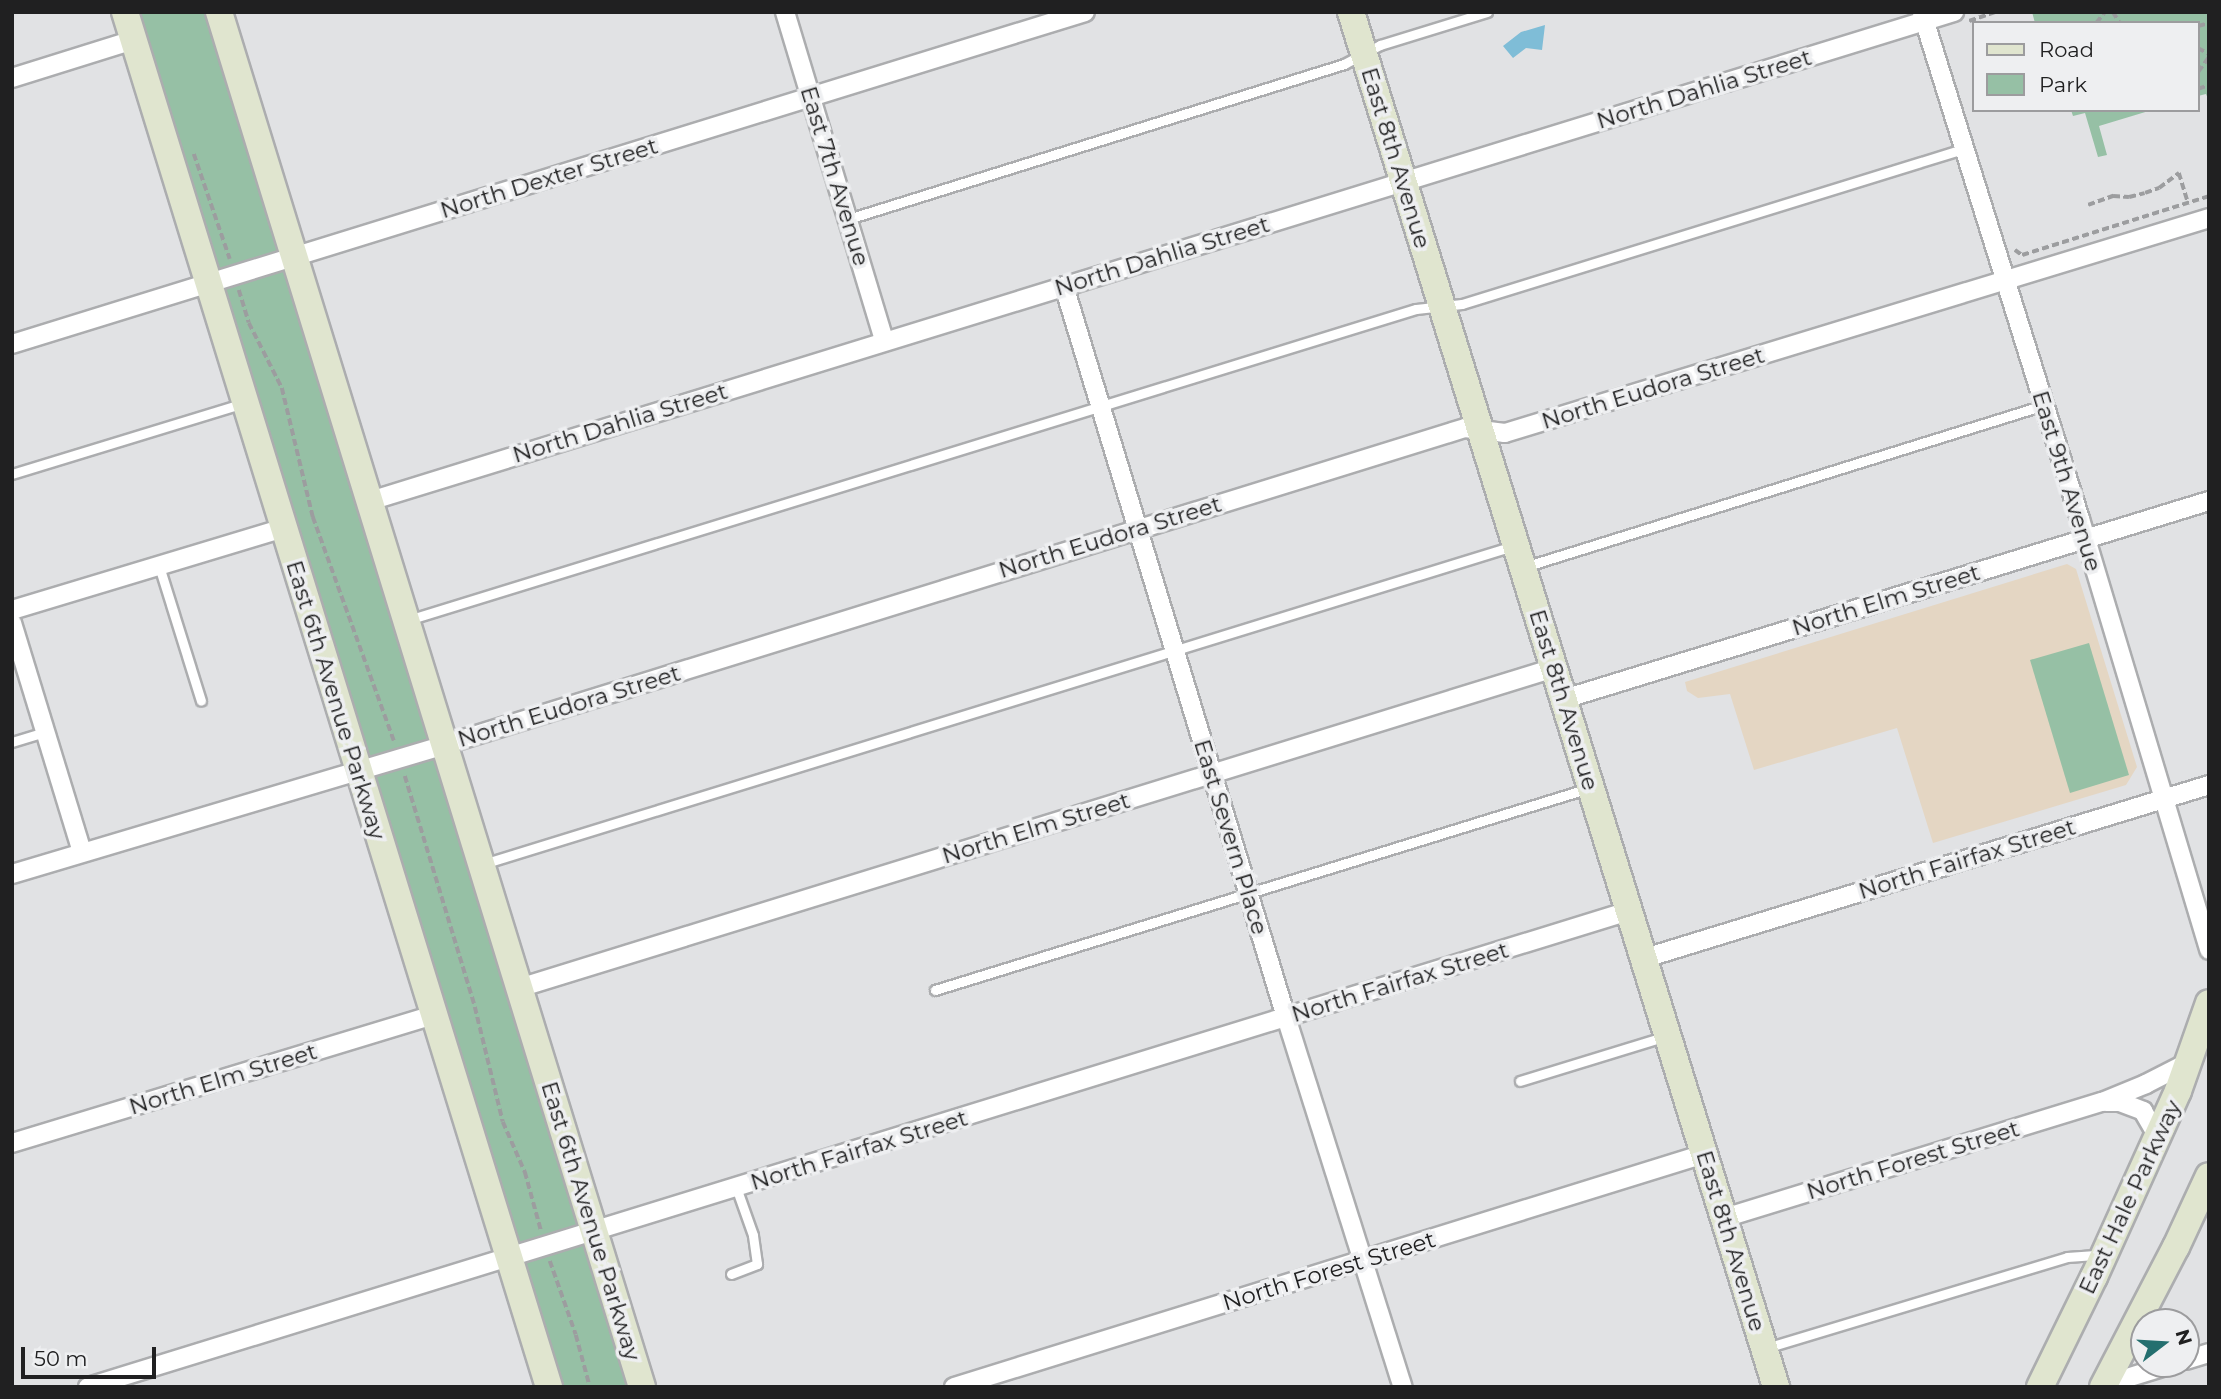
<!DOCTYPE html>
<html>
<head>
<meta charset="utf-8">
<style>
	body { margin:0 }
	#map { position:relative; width:2221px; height:1399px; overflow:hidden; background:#e1e2e4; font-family:Montserrat,sans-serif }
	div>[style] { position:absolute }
	.education>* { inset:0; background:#e4d6c3 }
	.green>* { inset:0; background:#96c0a5 }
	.water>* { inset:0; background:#7fbdd7 }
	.path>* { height:3.5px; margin-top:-1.75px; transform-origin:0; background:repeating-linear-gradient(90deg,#9c9d9f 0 7px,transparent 0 10.5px) }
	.roads { filter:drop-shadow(2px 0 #acadaf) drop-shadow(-2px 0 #acadaf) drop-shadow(0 2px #acadaf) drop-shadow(0 -2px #acadaf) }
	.lane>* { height:9px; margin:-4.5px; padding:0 4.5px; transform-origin:4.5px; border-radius:4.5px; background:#fff }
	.street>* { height:18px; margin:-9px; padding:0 9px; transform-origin:9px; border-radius:9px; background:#fff }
	.secondary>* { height:26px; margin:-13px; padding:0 13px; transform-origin:13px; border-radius:13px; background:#e0e5cf }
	span { translate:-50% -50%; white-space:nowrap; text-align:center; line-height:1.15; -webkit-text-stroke:7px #eeeff1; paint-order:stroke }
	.street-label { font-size:23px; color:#202021 }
	.frame { position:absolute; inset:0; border:14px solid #202021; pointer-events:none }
	.legend { position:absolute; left:1972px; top:21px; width:228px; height:91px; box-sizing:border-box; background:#eeeff1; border:2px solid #9c9c9e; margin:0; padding:9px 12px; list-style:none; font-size:21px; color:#202021 }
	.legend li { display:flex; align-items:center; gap:14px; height:35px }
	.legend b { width:35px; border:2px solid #9c9c9e }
	.north { position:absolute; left:2130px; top:1308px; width:70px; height:70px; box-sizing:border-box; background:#eeeff1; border:2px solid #9c9c9e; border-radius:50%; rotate:73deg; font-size:19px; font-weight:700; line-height:28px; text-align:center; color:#202021 }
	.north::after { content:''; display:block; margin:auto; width:24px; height:32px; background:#246f6f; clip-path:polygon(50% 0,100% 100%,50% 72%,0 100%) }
	.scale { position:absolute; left:21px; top:1347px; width:135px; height:32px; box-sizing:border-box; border:4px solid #202021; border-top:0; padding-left:9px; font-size:21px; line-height:24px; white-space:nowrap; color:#202021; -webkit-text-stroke:5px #eeeff1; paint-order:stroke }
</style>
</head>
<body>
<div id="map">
	<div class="education">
		<div style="clip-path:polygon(2067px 564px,2076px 569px,2137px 767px,2126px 785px,1933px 843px,1897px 728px,1754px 770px,1730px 694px,1698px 698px,1687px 691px,1685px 682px)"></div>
	</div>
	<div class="green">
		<div style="clip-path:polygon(135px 12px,206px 12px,629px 1387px,558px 1387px)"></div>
		<div style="clip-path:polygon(2032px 12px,2209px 12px,2209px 101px,2206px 94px,2198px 96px,2198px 23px,2035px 23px)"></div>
		<div style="clip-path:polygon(2071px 110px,2152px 110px,2099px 126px,2107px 155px,2098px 157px,2085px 113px,2073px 116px)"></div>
		<div style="clip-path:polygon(2089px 643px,2129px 775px,2070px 793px,2030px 660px)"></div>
	</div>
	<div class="water">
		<div style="clip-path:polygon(1545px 25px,1542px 50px,1526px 48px,1513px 58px,1503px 46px,1521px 32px)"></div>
	</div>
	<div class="path">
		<div style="left:2113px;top:12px;width:13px;rotate:58deg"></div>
		<div style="left:1969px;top:21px;width:28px;rotate:-19deg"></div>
		<div style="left:2096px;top:23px;width:14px;rotate:-51deg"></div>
		<div style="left:2198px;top:26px;width:11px;rotate:-15deg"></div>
		<div style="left:2198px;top:48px;width:13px;rotate:29deg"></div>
		<div style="left:2198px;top:72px;width:19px;rotate:-54deg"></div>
		<div style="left:2198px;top:89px;width:12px;rotate:-20deg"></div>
		<div style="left:2105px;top:110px;width:16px"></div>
		<div style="left:194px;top:154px;width:111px;rotate:71.1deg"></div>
		<div style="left:2088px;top:205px;width:27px;rotate:-20deg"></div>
		<div style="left:2113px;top:196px;width:16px;rotate:4deg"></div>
		<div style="left:2129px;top:197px;width:16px;rotate:-14deg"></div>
		<div style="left:2145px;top:193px;width:15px;rotate:-20deg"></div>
		<div style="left:2159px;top:188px;width:25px;rotate:-37deg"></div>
		<div style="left:2179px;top:173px;width:31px;rotate:73deg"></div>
		<div style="left:2015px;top:250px;width:9px;rotate:36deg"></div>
		<div style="left:2022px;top:255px;width:196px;rotate:-17.5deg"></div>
		<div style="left:239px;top:290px;width:34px;rotate:73deg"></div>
		<div style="left:249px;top:323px;width:73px;rotate:63.1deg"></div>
		<div style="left:282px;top:388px;width:133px;rotate:76.5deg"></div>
		<div style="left:313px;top:517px;width:238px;rotate:70.1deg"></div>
		<div style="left:405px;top:776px;width:241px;rotate:73.1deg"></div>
		<div style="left:475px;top:1007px;width:118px;rotate:76.3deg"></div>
		<div style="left:503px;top:1122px;width:55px;rotate:66.3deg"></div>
		<div style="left:525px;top:1172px;width:60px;rotate:74.6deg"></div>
		<div style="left:550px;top:1261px;width:78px;rotate:70.6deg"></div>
		<div style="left:576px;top:1335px;width:54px;rotate:74.9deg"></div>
	</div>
	<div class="roads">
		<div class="lane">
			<div style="left:848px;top:219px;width:520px;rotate:-17.35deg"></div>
			<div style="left:1344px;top:64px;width:41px;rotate:-27.8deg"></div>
			<div style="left:1380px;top:45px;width:112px;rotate:-17.1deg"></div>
			<div style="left:12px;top:474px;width:239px;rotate:-17deg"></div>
			<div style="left:159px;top:566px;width:141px;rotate:72.7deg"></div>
			<div style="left:1524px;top:567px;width:545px;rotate:-17.3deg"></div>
			<div style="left:408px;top:620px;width:1055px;rotate:-17.15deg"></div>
			<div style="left:1416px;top:309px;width:46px;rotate:-6.2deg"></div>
			<div style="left:1462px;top:304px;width:524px;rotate:-17.19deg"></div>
			<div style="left:12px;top:742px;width:34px;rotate:-17deg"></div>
			<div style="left:483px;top:864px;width:1078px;rotate:-17.16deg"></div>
			<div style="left:935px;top:990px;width:684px;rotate:-17.16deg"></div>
			<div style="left:1520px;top:1081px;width:153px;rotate:-17.1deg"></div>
			<div style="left:731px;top:1274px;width:28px;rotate:-21deg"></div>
			<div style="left:757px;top:1264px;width:29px;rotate:-98deg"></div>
			<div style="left:753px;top:1235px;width:51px;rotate:-109.5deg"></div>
			<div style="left:1766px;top:1348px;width:314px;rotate:-16.8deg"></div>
			<div style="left:2067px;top:1257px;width:32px;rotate:-4deg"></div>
		</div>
		<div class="street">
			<div style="left:785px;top:12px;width:343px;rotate:73.2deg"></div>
			<div style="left:1922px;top:13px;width:530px;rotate:72.66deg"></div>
			<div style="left:2080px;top:519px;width:450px;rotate:73.3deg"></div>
			<div style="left:12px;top:78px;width:127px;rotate:-17.4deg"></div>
			<div style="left:1064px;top:286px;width:764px;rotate:73.11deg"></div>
			<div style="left:1286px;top:1017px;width:388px;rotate:72.5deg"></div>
			<div style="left:12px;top:344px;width:1123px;rotate:-17.19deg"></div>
			<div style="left:370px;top:501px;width:1658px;rotate:-17.16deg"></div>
			<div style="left:12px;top:610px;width:284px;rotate:-16.8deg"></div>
			<div style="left:12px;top:623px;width:239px;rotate:73deg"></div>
			<div style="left:1564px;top:699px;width:675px;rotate:-17.07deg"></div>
			<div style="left:12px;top:874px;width:451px;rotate:-16.6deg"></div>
			<div style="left:444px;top:745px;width:1069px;rotate:-17.25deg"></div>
			<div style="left:1465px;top:428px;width:40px;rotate:7.1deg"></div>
			<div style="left:1505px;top:433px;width:736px;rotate:-16.98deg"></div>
			<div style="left:1645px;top:958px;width:590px;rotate:-17.05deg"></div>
			<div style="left:519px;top:988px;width:1083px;rotate:-17.18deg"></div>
			<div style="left:2106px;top:1102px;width:14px"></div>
			<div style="left:2120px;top:1102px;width:25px;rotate:21deg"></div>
			<div style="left:2143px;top:1111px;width:22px;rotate:60deg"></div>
			<div style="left:2154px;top:1130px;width:12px;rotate:85deg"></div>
			<div style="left:12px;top:1143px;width:440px;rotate:-16.9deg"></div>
			<div style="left:1724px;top:1218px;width:395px;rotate:-17.1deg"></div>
			<div style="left:2102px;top:1102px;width:48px;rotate:-22.2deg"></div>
			<div style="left:2146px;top:1084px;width:48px;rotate:-27.1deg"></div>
			<div style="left:2186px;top:1360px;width:24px;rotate:-17deg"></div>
			<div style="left:2101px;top:1386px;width:74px;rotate:-17.2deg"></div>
			<div style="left:88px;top:1387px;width:1613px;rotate:-17.17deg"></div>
			<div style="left:954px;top:1387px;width:785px;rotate:-17.26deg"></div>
		</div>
		<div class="secondary">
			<div style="left:125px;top:12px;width:1439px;rotate:72.86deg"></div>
			<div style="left:219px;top:12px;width:1439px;rotate:72.9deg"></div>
			<div style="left:1351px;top:12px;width:1439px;rotate:72.82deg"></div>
			<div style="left:2040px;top:1387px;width:123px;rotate:-63.9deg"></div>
			<div style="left:2094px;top:1277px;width:204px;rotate:-65.7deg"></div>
			<div style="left:2178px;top:1091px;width:93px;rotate:-70.6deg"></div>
			<div style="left:2103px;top:1387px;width:158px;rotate:-62.5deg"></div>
			<div style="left:2176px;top:1247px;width:78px;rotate:-65.1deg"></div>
		</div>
	</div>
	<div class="street-label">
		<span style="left:1704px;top:89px;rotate:-17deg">North Dahlia Street</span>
		<span style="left:1396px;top:158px;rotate:73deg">East 8th Avenue</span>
		<span style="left:835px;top:176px;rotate:73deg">East 7th Avenue</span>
		<span style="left:549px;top:178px;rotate:-17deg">North Dexter Street</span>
		<span style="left:1162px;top:256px;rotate:-17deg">North Dahlia Street</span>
		<span style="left:1653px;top:388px;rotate:-17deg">North Eudora Street</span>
		<span style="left:620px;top:423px;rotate:-17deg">North Dahlia Street</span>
		<span style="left:2067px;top:481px;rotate:73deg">East 9th Avenue</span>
		<span style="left:1110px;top:537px;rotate:-17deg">North Eudora Street</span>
		<span style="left:1886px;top:600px;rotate:-17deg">North Elm Street</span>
		<span style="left:336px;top:700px;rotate:73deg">East 6th Avenue Parkway</span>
		<span style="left:1564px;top:700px;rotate:73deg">East 8th Avenue</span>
		<span style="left:569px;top:706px;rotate:-17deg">North Eudora Street</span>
		<span style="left:1036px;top:828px;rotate:-17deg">North Elm Street</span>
		<span style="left:1231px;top:837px;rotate:73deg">East Severn Place</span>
		<span style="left:1967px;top:859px;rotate:-17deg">North Fairfax Street</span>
		<span style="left:1400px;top:982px;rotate:-17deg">North Fairfax Street</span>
		<span style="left:223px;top:1079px;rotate:-17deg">North Elm Street</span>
		<span style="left:859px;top:1150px;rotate:-17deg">North Fairfax Street</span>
		<span style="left:1913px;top:1160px;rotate:-17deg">North Forest Street</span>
		<span style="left:2130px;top:1197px;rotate:-65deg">East Hale Parkway</span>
		<span style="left:591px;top:1221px;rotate:73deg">East 6th Avenue Parkway</span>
		<span style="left:1731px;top:1241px;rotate:73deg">East 8th Avenue</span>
		<span style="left:1329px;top:1271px;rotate:-17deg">North Forest Street</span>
	</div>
	<div class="frame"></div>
	<ul class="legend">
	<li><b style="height:9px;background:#e0e5cf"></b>Road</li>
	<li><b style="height:19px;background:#96c0a5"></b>Park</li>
	</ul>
	<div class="north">N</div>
	<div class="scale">50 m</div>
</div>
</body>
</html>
